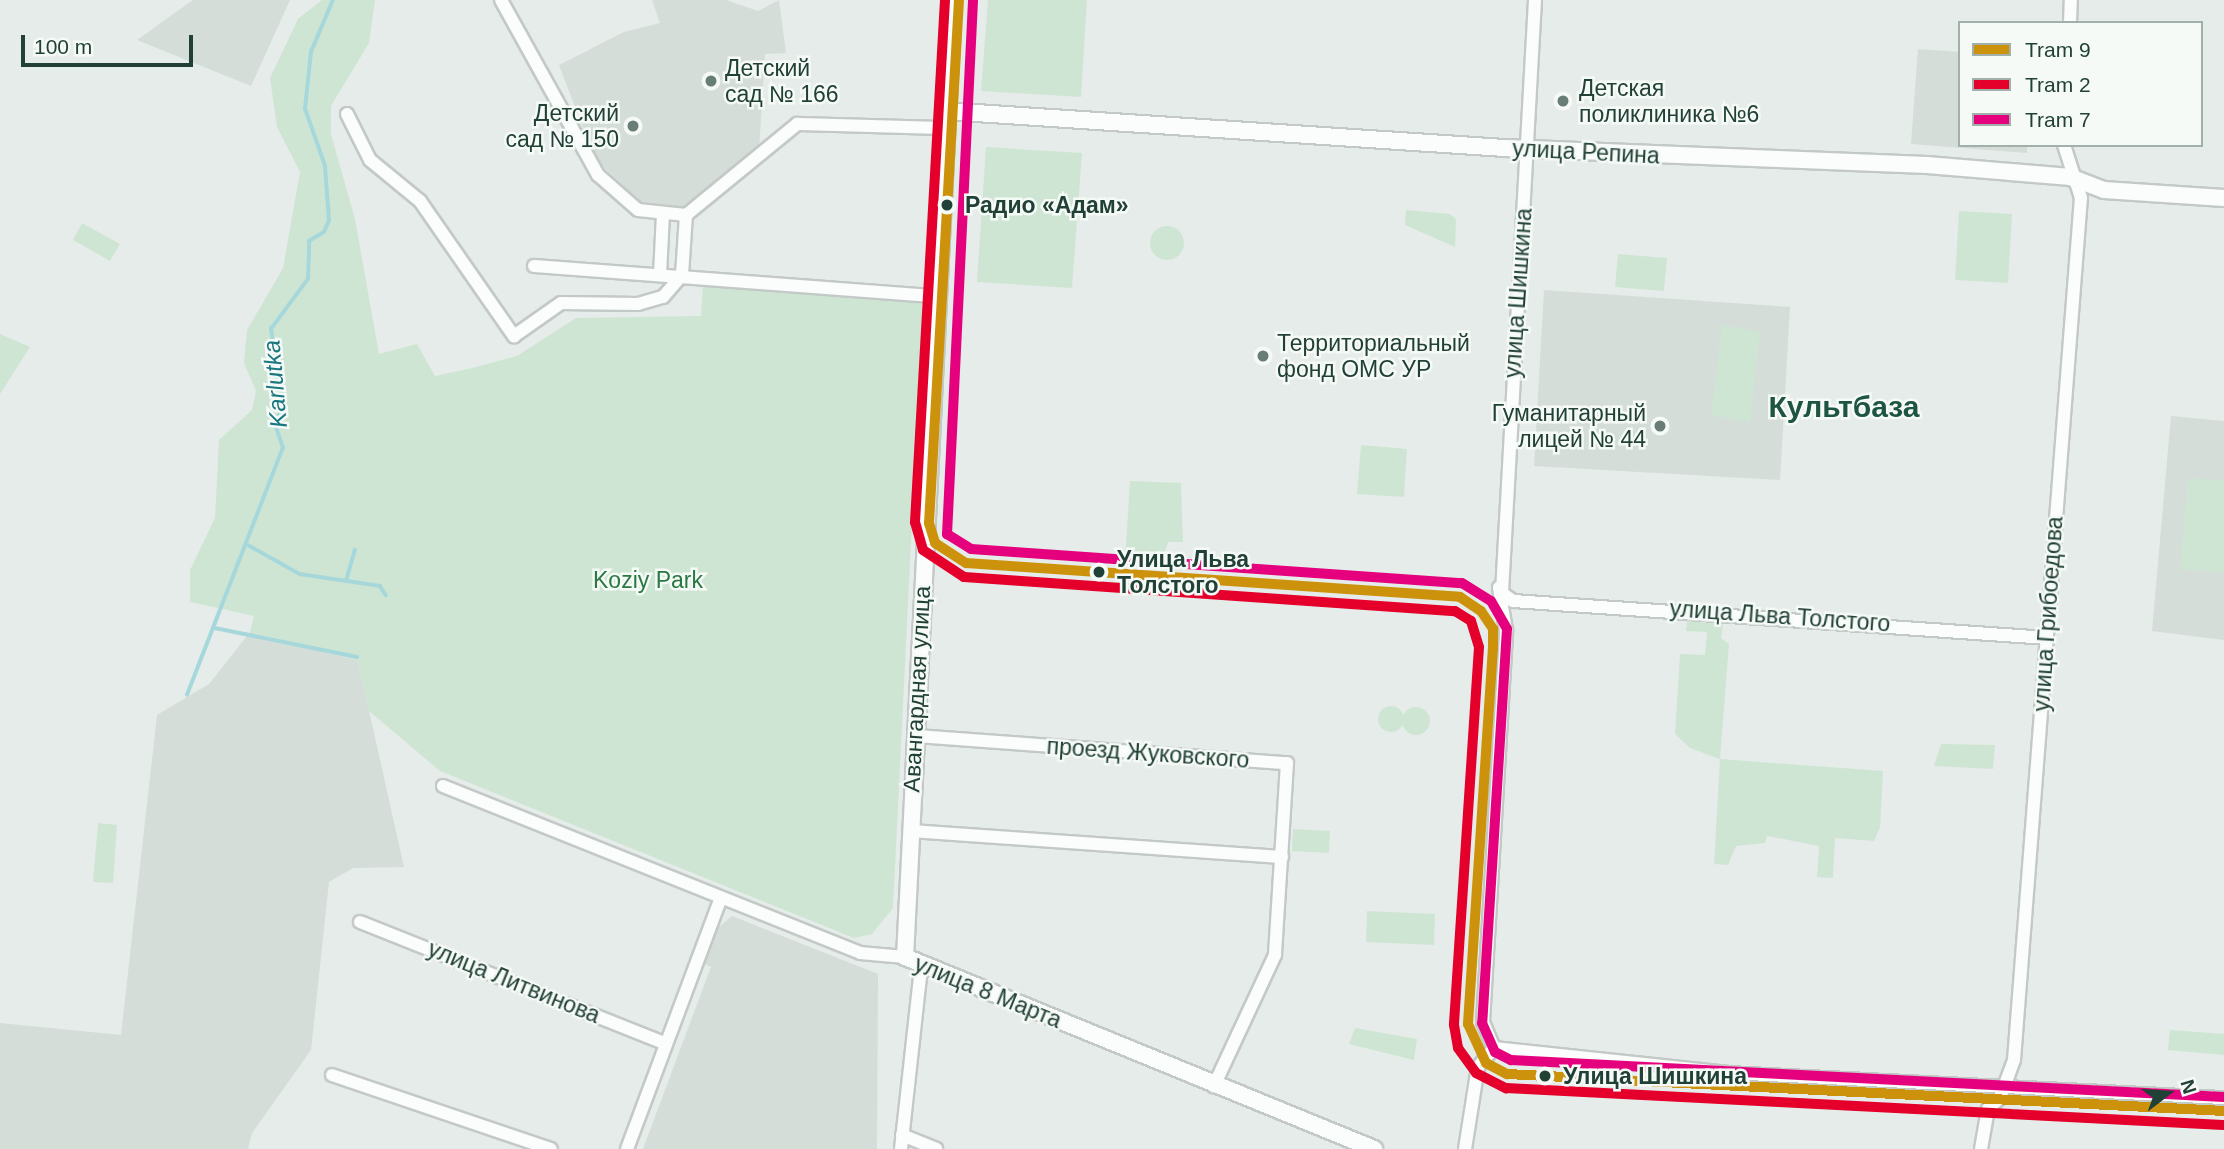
<!DOCTYPE html>
<html>
<head>
<meta charset="utf-8">
<style>
	body { margin:0 }
	#map { position:relative; width:2224px; height:1149px; overflow:hidden; background:#e6ece9; font-family:Helvetica,sans-serif }
	div>[style] { position:absolute }
	.built>* { inset:0; background:#d4ddd8 }
	.green>* { inset:0; background:#cfe5d4 }
	.round { border-radius:50% }
	.stream>* { height:3.5px; margin:-1.75px; padding:0 1.75px; transform-origin:1.75px; border-radius:1.75px; background:#a6d8db }
	.roads { filter:drop-shadow(2px 0 #c3c9c6) drop-shadow(-2px 0 #c3c9c6) drop-shadow(0 2px #c3c9c6) drop-shadow(0 -2px #c3c9c6) }
	.minor>* { height:12px; margin:-6px; padding:0 6px; transform-origin:6px; border-radius:6px; background:#fbfcfc }
	.tertiary>* { height:16px; margin:-8px; padding:0 8px; transform-origin:8px; border-radius:8px; background:#fbfcfc }
	.tram-1>* { height:10px; margin:-5px; padding:0 5px; transform-origin:5px; border-radius:5px; background:#cc920b }
	.tram-2>* { height:10px; margin:-5px; padding:0 5px; transform-origin:5px; border-radius:5px; background:#e4002b }
	.tram-3>* { height:10px; margin:-5px; padding:0 5px; transform-origin:5px; border-radius:5px; background:#e5007d }
	.dots>* { width:19px; height:19px; translate:-50% -50%; box-sizing:border-box; border:4px solid #f5faf7; border-radius:50% }
	span { translate:-50% -50%; white-space:nowrap; text-align:center; line-height:1.15; -webkit-text-stroke:5px #f5faf7; paint-order:stroke }
	.poi-label { font-size:23px; color:#224136 }
	.left { translate:0 -50%; text-align:left }
	.right { translate:-100% -50%; text-align:right }
	.street-label { font-size:23px; color:#224136 }
	.stop-label { font-size:23px; color:#224136; font-weight:700 }
	.park-label { font-size:23px; color:#2a7942 }
	.water-label { font-size:24px; color:#197780; font-style:italic }
	.district-label { font-size:30px; color:#1d5442; font-weight:700 }
	.legend { position:absolute; left:1958px; top:21px; width:245px; height:126px; box-sizing:border-box; background:#f5faf7; border:2px solid #a1b0aa; margin:0; padding:9px 12px; list-style:none; font-size:21px; color:#224136 }
	.legend li { display:flex; align-items:center; gap:14px; height:35px }
	.legend b { width:35px; border:2px solid #a1b0aa }
	.north { position:absolute; left:2133px; top:1058px; width:70px; height:70px; -webkit-text-stroke:5px #f5faf7; paint-order:stroke; rotate:73deg; font-size:19px; font-weight:700; line-height:28px; text-align:center; color:#224136 }
	.north::after { content:''; display:block; margin:auto; width:24px; height:32px; background:#224136; clip-path:polygon(50% 0,100% 100%,50% 72%,0 100%) }
	.scale { position:absolute; left:21px; top:35px; width:172px; height:32px; box-sizing:border-box; border:4px solid #224136; border-top:0; padding-left:9px; font-size:21px; line-height:24px; white-space:nowrap; color:#224136; -webkit-text-stroke:5px #f5faf7; paint-order:stroke }
</style>
</head>
<body>
<div id="map">
	<div class="built">
		<div style="clip-path:polygon(193px 0,290px 0,251px 86px,137px 40px)"></div>
		<div style="clip-path:polygon(652px 0,726px 0,758px 11px,779px 0,786px 53px,765px 54px,759px 150px,683px 208px,641px 202px,595px 159px,559px 65px,624px 32px,660px 23px)"></div>
		<div style="clip-path:polygon(1918px 49px,1960px 52px,1960px 145px,2027px 145px,2027px 153px,1911px 144px)"></div>
		<div style="clip-path:polygon(1544px 290px,1790px 307px,1780px 480px,1534px 466px)"></div>
		<div style="clip-path:polygon(2171px 416px,2224px 421px,2224px 640px,2152px 631px)"></div>
		<div style="clip-path:polygon(250px 632px,358px 661px,404px 867px,353px 868px,329px 882px,311px 1050px,252px 1133px,248px 1149px,0 1149px,0 1023px,121px 1035px,157px 715px,209px 684px)"></div>
		<div style="clip-path:polygon(732px 916px,878px 974px,877px 1149px,643px 1149px,711px 967px,703px 963px,718px 928px)"></div>
	</div>
	<div class="green">
		<div style="clip-path:polygon(322px 0,375px 0,369px 43px,331px 106px,331px 134px,355px 219px,379px 354px,417px 344px,435px 376px,472px 368px,517px 356px,576px 318px,701px 316px,703px 284px,923px 300px,893px 908px,872px 934px,854px 938px,440px 771px,369px 711px,358px 661px,250px 632px,254px 616px,190px 602px,190px 570px,215px 518px,219px 440px,252px 410px,256px 391px,244px 363px,247px 330px,283px 268px,300px 172px,277px 127px,270px 78px,298px 19px)"></div>
		<div style="clip-path:polygon(988px 0,1087px 0,1081px 97px,981px 91px)"></div>
		<div style="clip-path:polygon(986px 147px,1082px 153px,1072px 288px,977px 282px)"></div>
		<div style="clip-path:polygon(1406px 210px,1450px 214px,1456px 219px,1455px 247px,1405px 225px)"></div>
		<div style="clip-path:polygon(1959px 211px,2012px 214px,2008px 283px,1955px 280px)"></div>
		<div style="clip-path:polygon(82px 223px,120px 244px,110px 261px,73px 240px)"></div>
		<div class="round" style="left:1150px;top:226px;width:34px;height:34px"></div>
		<div style="clip-path:polygon(1618px 254px,1667px 258px,1664px 291px,1615px 287px)"></div>
		<div style="clip-path:polygon(1722px 325px,1760px 332px,1750px 422px,1711px 415px)"></div>
		<div style="clip-path:polygon(0 334px,30px 347px,0 394px)"></div>
		<div style="clip-path:polygon(1361px 445px,1407px 449px,1404px 497px,1357px 494px)"></div>
		<div style="clip-path:polygon(2188px 478px,2224px 481px,2224px 573px,2180px 569px)"></div>
		<div style="clip-path:polygon(1130px 481px,1181px 483px,1183px 542px,1168px 542px,1162px 563px,1125px 561px)"></div>
		<div style="clip-path:polygon(1687px 621px,1723px 624px,1721px 638px,1729px 644px,1720px 759px,1883px 771px,1880px 828px,1874px 841px,1835px 838px,1833px 878px,1817px 877px,1819px 846px,1767px 836px,1765px 843px,1736px 846px,1728px 865px,1714px 864px,1720px 759px,1690px 748px,1675px 734px,1680px 654px,1705px 655px,1707px 632px,1686px 631px)"></div>
		<div class="round" style="left:1378px;top:706px;width:26px;height:26px"></div>
		<div class="round" style="left:1402px;top:707px;width:28px;height:28px"></div>
		<div style="clip-path:polygon(1941px 744px,1995px 745px,1993px 769px,1934px 766px)"></div>
		<div style="clip-path:polygon(98px 823px,117px 825px,113px 883px,93px 882px)"></div>
		<div style="clip-path:polygon(1293px 829px,1330px 831px,1329px 853px,1292px 851px)"></div>
		<div style="clip-path:polygon(1367px 911px,1435px 914px,1434px 945px,1366px 942px)"></div>
		<div style="clip-path:polygon(1355px 1028px,1417px 1039px,1414px 1060px,1349px 1044px)"></div>
		<div style="clip-path:polygon(2170px 1030px,2224px 1034px,2224px 1055px,2168px 1050px)"></div>
	</div>
	<div class="stream">
		<div style="left:248px;top:545px;width:60px;rotate:29.1deg"></div>
		<div style="left:300px;top:574px;width:81px;rotate:8.5deg"></div>
		<div style="left:380px;top:586px;width:11px;rotate:56deg"></div>
		<div style="left:346px;top:581px;width:32px;rotate:-74deg"></div>
		<div style="left:215px;top:628px;width:145px;rotate:11.5deg"></div>
		<div style="left:187px;top:695px;width:265px;rotate:-68.8deg"></div>
		<div style="left:283px;top:448px;width:24px;rotate:-109deg"></div>
		<div style="left:275px;top:425px;width:19px;rotate:-69deg"></div>
		<div style="left:282px;top:407px;width:79px;rotate:-98deg"></div>
		<div style="left:271px;top:329px;width:62px;rotate:-53.5deg"></div>
		<div style="left:308px;top:279px;width:38px;rotate:-88deg"></div>
		<div style="left:309px;top:241px;width:17px;rotate:-31deg"></div>
		<div style="left:324px;top:232px;width:12px;rotate:-66deg"></div>
		<div style="left:329px;top:221px;width:55px;rotate:-94.2deg"></div>
		<div style="left:325px;top:166px;width:60px;rotate:-109.3deg"></div>
		<div style="left:305px;top:109px;width:57px;rotate:-84deg"></div>
		<div style="left:311px;top:52px;width:56px;rotate:-67.1deg"></div>
	</div>
	<div class="roads">
		<div class="minor">
			<div style="left:1535px;top:0;width:594px;rotate:93.19deg"></div>
			<div style="left:1502px;top:593px;width:14px;rotate:36deg"></div>
			<div style="left:1513px;top:601px;width:535px;rotate:3.96deg"></div>
			<div style="left:2070px;top:23px;width:23px;rotate:-88deg"></div>
			<div style="left:347px;top:114px;width:51px;rotate:63.4deg"></div>
			<div style="left:370px;top:160px;width:65px;rotate:39.4deg"></div>
			<div style="left:420px;top:201px;width:165px;rotate:55.2deg"></div>
			<div style="left:514px;top:336px;width:57px;rotate:-35.1deg"></div>
			<div style="left:561px;top:303px;width:77px;rotate:0.7deg"></div>
			<div style="left:638px;top:304px;width:26px;rotate:-16deg"></div>
			<div style="left:663px;top:297px;width:29px;rotate:-49deg"></div>
			<div style="left:682px;top:275px;width:60px;rotate:-86.2deg"></div>
			<div style="left:686px;top:215px;width:48px;rotate:-174.1deg"></div>
			<div style="left:638px;top:210px;width:53px;rotate:-138.8deg"></div>
			<div style="left:598px;top:175px;width:200px;rotate:-119deg"></div>
			<div style="left:686px;top:215px;width:144px;rotate:-39.3deg"></div>
			<div style="left:797px;top:124px;width:147px;rotate:1.6deg"></div>
			<div style="left:534px;top:266px;width:403px;rotate:4.3deg"></div>
			<div style="left:660px;top:275px;width:62px;rotate:-87.2deg"></div>
			<div style="left:916px;top:736px;width:372px;rotate:4.2deg"></div>
			<div style="left:1287px;top:763px;width:192px;rotate:93.6deg"></div>
			<div style="left:1275px;top:955px;width:145px;rotate:115deg"></div>
			<div style="left:443px;top:786px;width:449px;rotate:21.8deg"></div>
			<div style="left:860px;top:953px;width:45px;rotate:5.1deg"></div>
			<div style="left:910px;top:831px;width:373px;rotate:4deg"></div>
			<div style="left:360px;top:922px;width:329px;rotate:21.7deg"></div>
			<div style="left:1494px;top:1048px;width:236px;rotate:6.1deg"></div>
			<div style="left:1729px;top:1073px;width:496px;rotate:2.9deg"></div>
			<div style="left:1494px;top:1048px;width:28px;rotate:-113deg"></div>
			<div style="left:1483px;top:1022px;width:393px;rotate:-86.6deg"></div>
			<div style="left:1506px;top:630px;width:43px;rotate:-99.5deg"></div>
			<div style="left:332px;top:1075px;width:231px;rotate:18.7deg"></div>
			<div style="left:902px;top:1135px;width:37px;rotate:22deg"></div>
			<div style="left:627px;top:1149px;width:266px;rotate:-69.5deg"></div>
			<div style="left:901px;top:1149px;width:182px;rotate:-83.7deg"></div>
			<div style="left:1465px;top:1149px;width:83px;rotate:-81deg"></div>
			<div style="left:1478px;top:1067px;width:25px;rotate:-50deg"></div>
			<div style="left:1981px;top:1149px;width:41px;rotate:-80.1deg"></div>
			<div style="left:1988px;top:1109px;width:16px;rotate:-43deg"></div>
			<div style="left:2000px;top:1098px;width:40px;rotate:-69.8deg"></div>
			<div style="left:2014px;top:1060px;width:865px;rotate:-85.56deg"></div>
			<div style="left:2081px;top:198px;width:56px;rotate:-107.8deg"></div>
		</div>
		<div class="tertiary">
			<div style="left:953px;top:0;width:958px;rotate:92.87deg"></div>
			<div style="left:905px;top:957px;width:507px;rotate:22.26deg"></div>
			<div style="left:946px;top:111px;width:560px;rotate:3.79deg"></div>
			<div style="left:1505px;top:148px;width:422px;rotate:2.3deg"></div>
			<div style="left:1927px;top:165px;width:144px;rotate:4.8deg"></div>
			<div style="left:2070px;top:177px;width:36px;rotate:21deg"></div>
			<div style="left:2104px;top:190px;width:120px;rotate:3.8deg"></div>
		</div>
	</div>
	<div class="tram-1">
		<div style="left:959px;top:0;width:524px;rotate:93.28deg"></div>
		<div style="left:929px;top:523px;width:21px;rotate:73deg"></div>
		<div style="left:935px;top:543px;width:37px;rotate:33deg"></div>
		<div style="left:966px;top:563px;width:495px;rotate:3.9deg"></div>
		<div style="left:1460px;top:597px;width:25px;rotate:34deg"></div>
		<div style="left:1481px;top:611px;width:22px;rotate:56deg"></div>
		<div style="left:1493px;top:629px;width:18px;rotate:90deg"></div>
		<div style="left:1493px;top:647px;width:378px;rotate:93.8deg"></div>
		<div style="left:1468px;top:1024px;width:43px;rotate:65.2deg"></div>
		<div style="left:1486px;top:1063px;width:24px;rotate:28deg"></div>
		<div style="left:1507px;top:1074px;width:718px;rotate:2.95deg"></div>
	</div>
	<div class="tram-2">
		<div style="left:945px;top:0;width:523px;rotate:93.29deg"></div>
		<div style="left:915px;top:522px;width:29px;rotate:74deg"></div>
		<div style="left:923px;top:550px;width:49px;rotate:33.4deg"></div>
		<div style="left:964px;top:577px;width:492px;rotate:4deg"></div>
		<div style="left:1455px;top:611px;width:19px;rotate:32deg"></div>
		<div style="left:1471px;top:621px;width:27px;rotate:73deg"></div>
		<div style="left:1479px;top:647px;width:379px;rotate:93.8deg"></div>
		<div style="left:1454px;top:1025px;width:23px;rotate:80deg"></div>
		<div style="left:1458px;top:1048px;width:31px;rotate:54deg"></div>
		<div style="left:1476px;top:1073px;width:34px;rotate:27deg"></div>
		<div style="left:1506px;top:1088px;width:718px;rotate:2.95deg"></div>
	</div>
	<div class="tram-3">
		<div style="left:973px;top:1px;width:534px;rotate:92.79deg"></div>
		<div style="left:947px;top:534px;width:28px;rotate:32deg"></div>
		<div style="left:971px;top:549px;width:492px;rotate:4deg"></div>
		<div style="left:1462px;top:583px;width:34px;rotate:32deg"></div>
		<div style="left:1491px;top:601px;width:32px;rotate:60deg"></div>
		<div style="left:1507px;top:629px;width:395px;rotate:93.6deg"></div>
		<div style="left:1482px;top:1023px;width:32px;rotate:66deg"></div>
		<div style="left:1495px;top:1052px;width:18px;rotate:27deg"></div>
		<div style="left:1511px;top:1060px;width:714px;rotate:2.97deg"></div>
	</div>
	<div class="dots">
		<div style="left:711px;top:81px;background:#677d75"></div>
		<div style="left:1563px;top:101px;background:#677d75"></div>
		<div style="left:633px;top:126px;background:#677d75"></div>
		<div style="left:947px;top:205px;background:#224136"></div>
		<div style="left:1263px;top:356px;background:#677d75"></div>
		<div style="left:1660px;top:426px;background:#677d75"></div>
		<div style="left:1099px;top:572px;background:#224136"></div>
		<div style="left:1545px;top:1076px;background:#224136"></div>
	</div>
	<div class="poi-label">
		<span class="left" style="left:725px;top:81px">Детский<br>сад № 166</span>
		<span class="left" style="left:1579px;top:101px">Детская<br>поликлиника №6</span>
		<span class="right" style="left:619px;top:126px">Детский<br>сад № 150</span>
		<span class="left" style="left:1277px;top:356px">Территориальный<br>фонд ОМС УР</span>
		<span class="right" style="left:1646px;top:426px">Гуманитарный<br>лицей № 44</span>
	</div>
	<div class="street-label">
		<span style="left:1586px;top:152px;rotate:3deg">улица Репина</span>
		<span style="left:1518px;top:293px;rotate:-86deg">улица Шишкина</span>
		<span style="left:2048px;top:614px;rotate:-86deg">улица Грибоедова</span>
		<span style="left:1780px;top:616px;rotate:4deg">улица Льва Толстого</span>
		<span style="left:917px;top:689px;rotate:-87deg">Авангардная улица</span>
		<span style="left:1148px;top:753px;rotate:4deg">проезд Жуковского</span>
		<span style="left:514px;top:982px;rotate:22deg">улица Литвинова</span>
		<span style="left:988px;top:992px;rotate:22deg">улица 8 Марта</span>
	</div>
	<div class="stop-label">
		<span class="left" style="left:965px;top:205px">Радио «Адам»</span>
		<span class="left" style="left:1117px;top:572px">Улица Льва<br>Толстого</span>
		<span class="left" style="left:1563px;top:1076px">Улица Шишкина</span>
	</div>
	<div class="park-label">
		<span style="left:648px;top:580px">Koziy Park</span>
	</div>
	<div class="water-label">
		<span style="left:275px;top:384px;rotate:-95deg">Karlutka</span>
	</div>
	<div class="district-label">
		<span style="left:1844px;top:407px">Культбаза</span>
	</div>
	<ul class="legend">
	<li><b style="height:9px;background:#cc920b"></b>Tram 9</li>
	<li><b style="height:9px;background:#e4002b"></b>Tram 2</li>
	<li><b style="height:9px;background:#e5007d"></b>Tram 7</li>
	</ul>
	<div class="north">N</div>
	<div class="scale">100 m</div>
</div>
</body>
</html>
